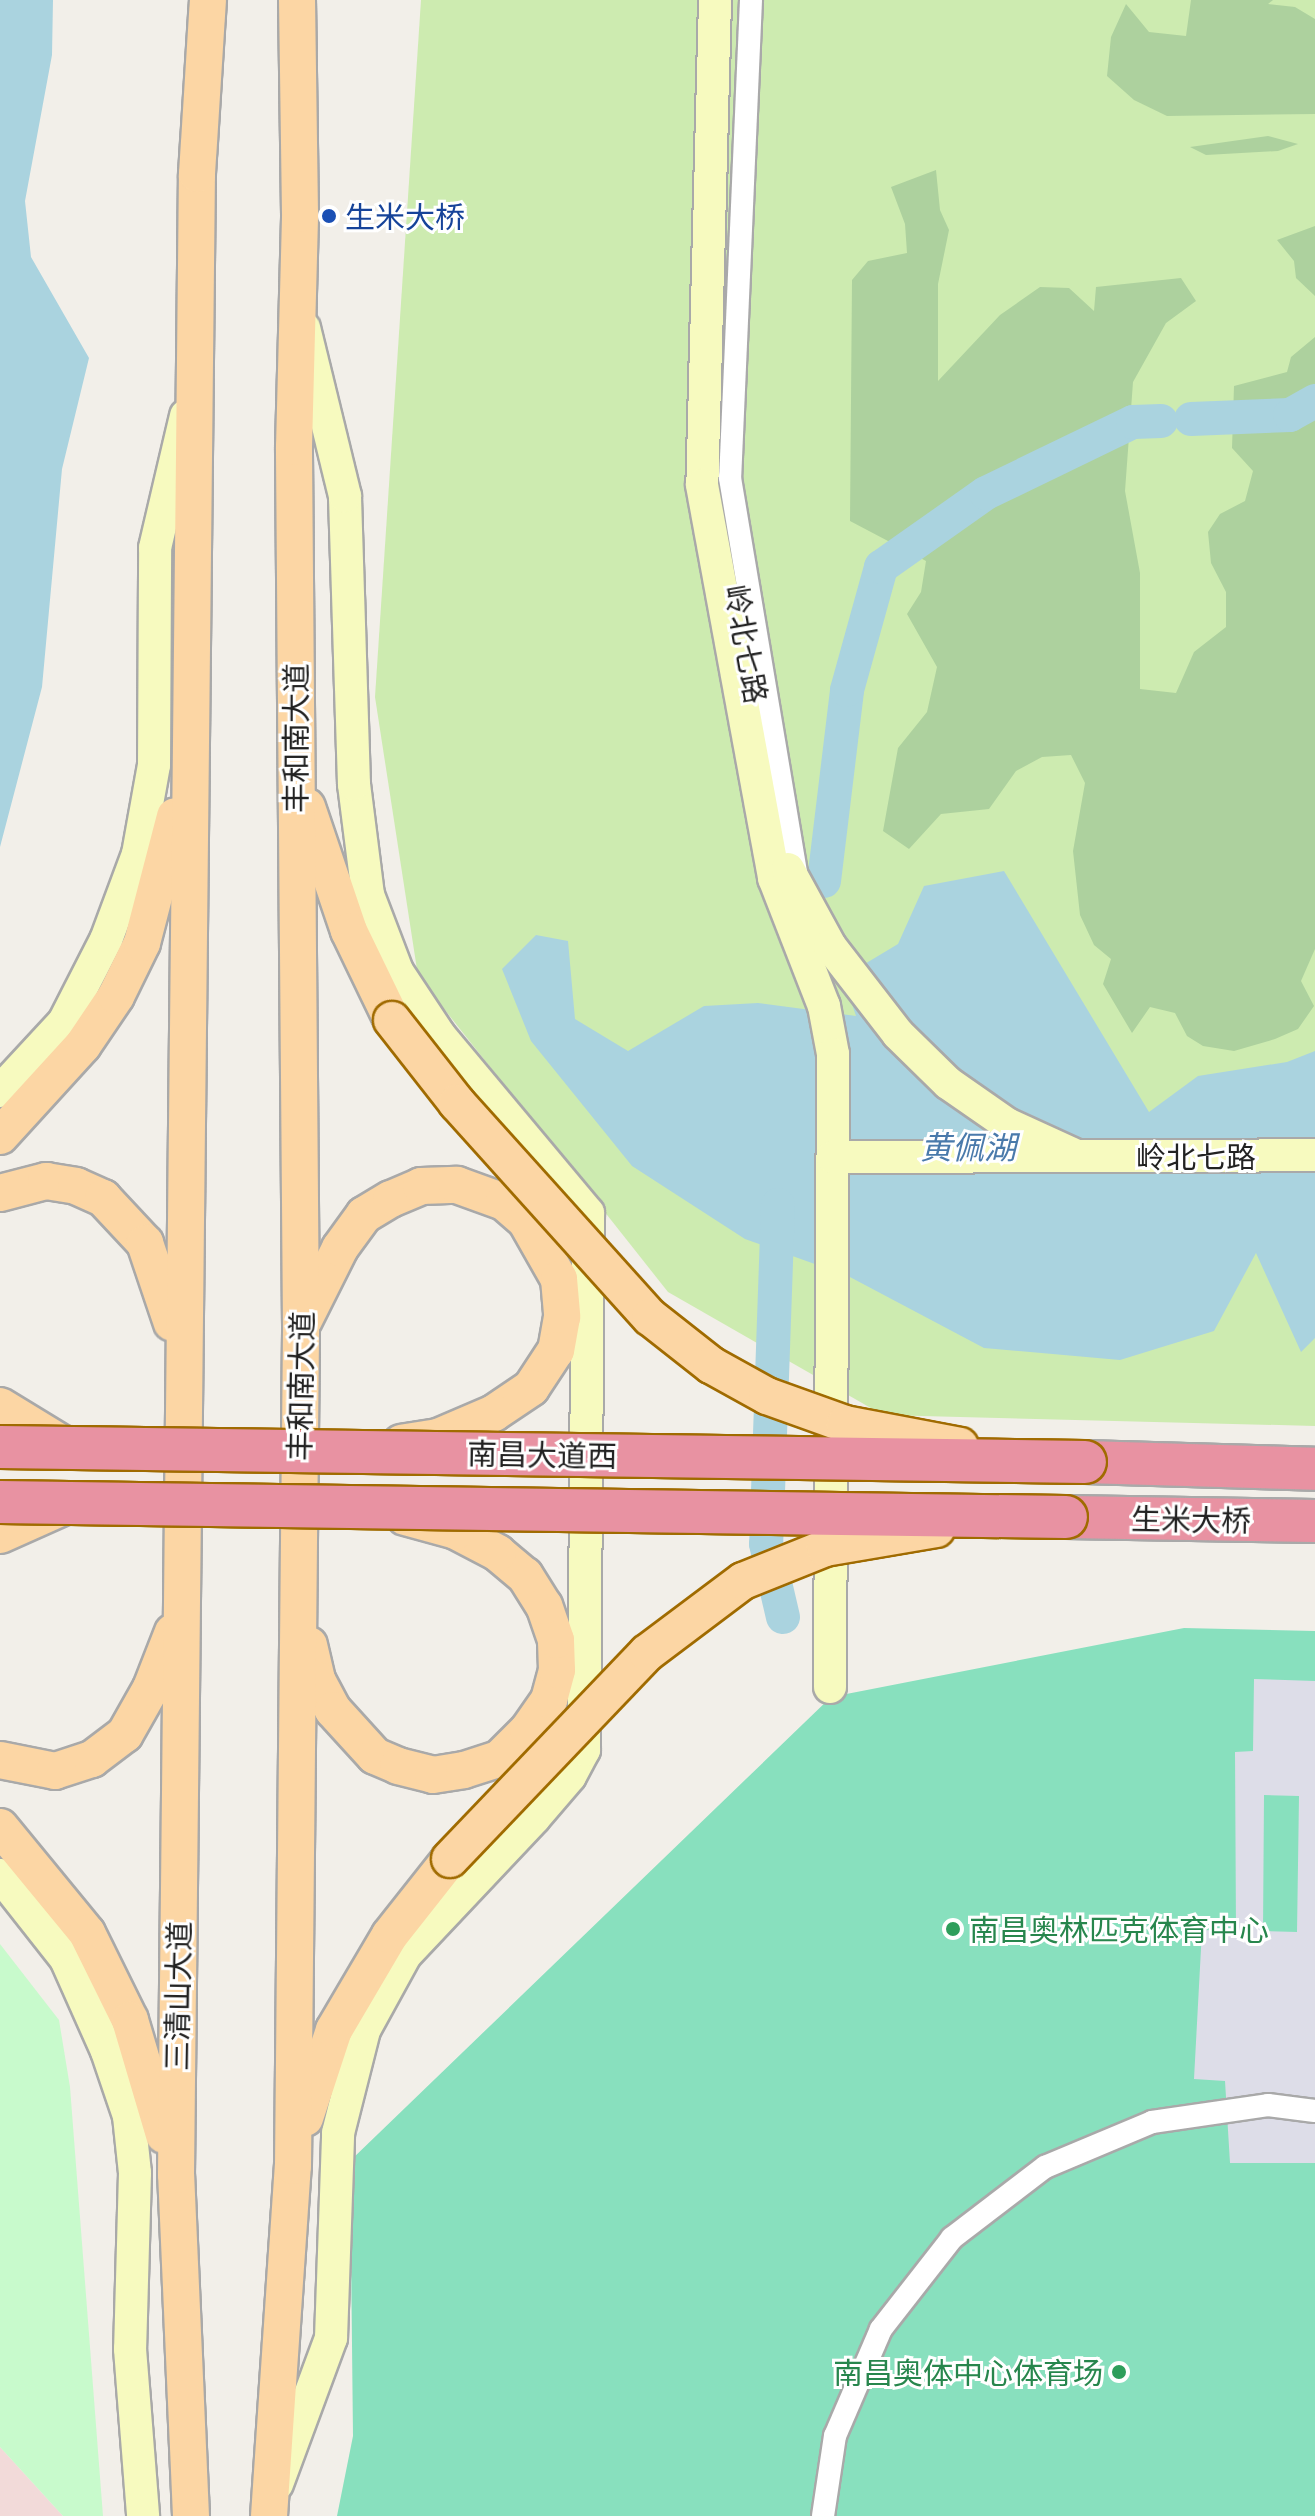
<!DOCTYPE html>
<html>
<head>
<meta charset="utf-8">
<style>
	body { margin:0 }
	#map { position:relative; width:1315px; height:2516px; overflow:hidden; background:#f2efe9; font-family:Commissioner,"Noto Sans SC",sans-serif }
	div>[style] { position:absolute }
	.commercial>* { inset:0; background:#f2dad9 }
	.grass>* { inset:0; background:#cdebb0 }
	.forest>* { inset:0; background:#add19e }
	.park>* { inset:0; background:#c8facc }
	.pitch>* { inset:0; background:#88e0be }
	.plaza>* { inset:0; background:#dddde8 }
	.water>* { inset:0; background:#aad3df }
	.river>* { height:34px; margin:-17px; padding:0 17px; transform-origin:17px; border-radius:17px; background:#aad3df }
	.roads { filter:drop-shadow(2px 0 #a9a9a9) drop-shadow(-2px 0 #a9a9a9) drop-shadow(0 2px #a9a9a9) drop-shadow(0 -2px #a9a9a9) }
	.street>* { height:22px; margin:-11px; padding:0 11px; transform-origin:11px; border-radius:11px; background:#fff }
	.secondary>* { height:32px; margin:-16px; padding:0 16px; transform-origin:16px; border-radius:16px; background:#f7fabf }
	.primary>* { height:36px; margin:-18px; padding:0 18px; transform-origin:18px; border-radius:18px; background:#fcd6a4 }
	.highway>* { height:42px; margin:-21px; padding:0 21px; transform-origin:21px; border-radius:21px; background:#e892a2 }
	.bridges { filter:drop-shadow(2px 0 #a06b00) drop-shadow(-2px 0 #a06b00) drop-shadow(0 2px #a06b00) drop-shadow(0 -2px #a06b00) }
	.primary-bridge>* { height:36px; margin:-18px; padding:0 18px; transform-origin:18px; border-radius:18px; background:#fcd6a4 }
	.highway-bridge>* { height:42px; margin:-21px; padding:0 21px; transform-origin:21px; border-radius:21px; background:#e892a2 }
	.dots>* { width:22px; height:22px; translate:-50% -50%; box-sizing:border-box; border:4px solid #fff; border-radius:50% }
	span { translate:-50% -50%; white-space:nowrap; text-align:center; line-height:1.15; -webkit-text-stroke:6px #fff; paint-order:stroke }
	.transit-label { font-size:30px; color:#164399 }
	.left { translate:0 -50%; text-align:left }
	.street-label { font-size:30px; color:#222 }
	.leisure-label { font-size:30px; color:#27864d }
	.right { translate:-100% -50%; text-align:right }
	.water-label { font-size:32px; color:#4a7aab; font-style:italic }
</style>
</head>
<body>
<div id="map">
	<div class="commercial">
		<div style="clip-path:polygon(0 2447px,63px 2516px,0 2516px)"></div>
	</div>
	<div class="grass">
		<div style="clip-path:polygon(421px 0,1315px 0,1315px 1426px,883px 1415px,668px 1292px,418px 976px,375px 697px)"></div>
	</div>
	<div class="forest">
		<div style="clip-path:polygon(1191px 0,1273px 0,1268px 4px,1295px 7px,1315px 19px,1315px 114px,1167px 116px,1134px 100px,1107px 76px,1111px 37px,1126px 4px,1149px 32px,1186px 36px)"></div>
		<div style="clip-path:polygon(1268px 136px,1298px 144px,1278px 151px,1206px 155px,1190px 147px)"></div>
		<div style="clip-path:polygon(936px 170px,940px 210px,949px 230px,938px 284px,938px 381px,1000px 315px,1040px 287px,1069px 288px,1094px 311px,1096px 287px,1181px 278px,1196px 301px,1166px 323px,1133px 382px,1125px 491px,1140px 573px,1140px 689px,1176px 693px,1194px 652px,1226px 627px,1226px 592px,1211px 563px,1208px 532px,1220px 514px,1245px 501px,1253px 471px,1232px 448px,1234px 386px,1287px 372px,1291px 357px,1315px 337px,1315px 949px,1301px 981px,1314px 1006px,1298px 1029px,1275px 1039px,1234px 1051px,1203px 1046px,1187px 1036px,1175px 1013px,1150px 1007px,1132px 1033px,1103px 984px,1111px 959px,1094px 945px,1080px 915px,1073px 851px,1085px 783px,1071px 755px,1042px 757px,1016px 771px,989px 809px,941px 814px,909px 849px,883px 831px,898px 748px,927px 712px,937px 667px,907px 614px,921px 592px,926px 561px,850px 521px,852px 280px,868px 261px,907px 253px,905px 224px,891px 187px)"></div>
		<div style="clip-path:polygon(1315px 226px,1315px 296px,1296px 278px,1294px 261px,1277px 240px)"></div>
	</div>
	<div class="park">
		<div style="clip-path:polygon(0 1944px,59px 2020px,70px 2087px,103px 2516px,63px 2516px,0 2447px)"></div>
	</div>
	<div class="pitch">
		<div style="clip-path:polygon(1184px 1628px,1315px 1631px,1315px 2516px,337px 2516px,353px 2436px,350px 2161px,831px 1697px)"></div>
	</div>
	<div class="plaza">
		<div style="clip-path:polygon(evenodd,1254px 1679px,1315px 1681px,1315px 2163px,1230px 2163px,1225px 2081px,1194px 2079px,1202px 1930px,1236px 1931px,1235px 1752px,1253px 1751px,1254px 1679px,1264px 1795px,1299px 1796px,1297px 1932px,1263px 1931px,1264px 1795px)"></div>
	</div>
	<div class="water">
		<div style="clip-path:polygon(0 0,53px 0,52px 55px,25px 201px,31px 257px,89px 358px,62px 469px,42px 687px,0 847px)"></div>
		<div style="clip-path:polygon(1004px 871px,1149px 1112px,1198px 1076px,1287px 1062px,1315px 1051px,1315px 1338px,1301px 1352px,1256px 1253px,1214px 1331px,1120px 1360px,984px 1348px,848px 1276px,745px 1239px,632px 1166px,531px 1041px,502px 969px,536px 935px,568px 941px,575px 1019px,628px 1051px,704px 1006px,758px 1003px,856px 1016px,843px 977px,898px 944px,924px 886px)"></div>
	</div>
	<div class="river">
		<div style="left:1191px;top:419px;width:99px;rotate:-2.3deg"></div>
		<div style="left:1290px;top:415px;width:29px;rotate:-29deg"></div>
		<div style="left:824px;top:881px;width:192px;rotate:-83.1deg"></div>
		<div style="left:847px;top:690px;width:128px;rotate:-74.5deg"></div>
		<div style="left:881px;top:567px;width:128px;rotate:-35.2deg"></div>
		<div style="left:986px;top:493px;width:163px;rotate:-25.8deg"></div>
		<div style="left:1133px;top:422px;width:28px;rotate:-2deg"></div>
		<div style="left:778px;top:1205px;width:339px;rotate:92deg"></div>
		<div style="left:766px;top:1544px;width:75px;rotate:76.9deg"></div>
	</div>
	<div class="roads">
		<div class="street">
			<div style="left:751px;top:0;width:478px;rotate:92.5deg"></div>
			<div style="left:730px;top:478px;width:413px;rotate:80.5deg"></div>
			<div style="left:823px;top:2516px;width:81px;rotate:-81.5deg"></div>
			<div style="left:835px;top:2436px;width:116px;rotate:-66.7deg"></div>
			<div style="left:881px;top:2329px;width:115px;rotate:-52deg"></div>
			<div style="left:952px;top:2238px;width:117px;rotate:-37.4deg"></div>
			<div style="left:1045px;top:2167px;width:116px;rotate:-22.8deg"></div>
			<div style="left:1152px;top:2122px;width:117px;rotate:-8.3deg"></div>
			<div style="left:1268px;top:2105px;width:47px;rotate:7.3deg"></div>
		</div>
		<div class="secondary">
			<div style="left:715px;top:0;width:485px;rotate:91.5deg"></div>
			<div style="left:702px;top:485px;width:400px;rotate:79.6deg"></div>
			<div style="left:774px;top:878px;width:137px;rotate:68.7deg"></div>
			<div style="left:824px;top:1006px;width:49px;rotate:79.4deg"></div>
			<div style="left:833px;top:1054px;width:633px;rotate:90.27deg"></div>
			<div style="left:788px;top:869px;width:88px;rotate:61.4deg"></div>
			<div style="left:830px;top:946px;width:111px;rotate:52.3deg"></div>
			<div style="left:898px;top:1034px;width:70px;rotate:44.4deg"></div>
			<div style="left:948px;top:1083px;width:72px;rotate:34.8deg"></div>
			<div style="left:1007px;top:1124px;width:77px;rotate:24.6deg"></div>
			<div style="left:0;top:1091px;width:94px;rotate:-47.2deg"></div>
			<div style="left:64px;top:1022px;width:92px;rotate:-62.9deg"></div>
			<div style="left:106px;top:940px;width:92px;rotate:-69.6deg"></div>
			<div style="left:138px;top:854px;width:90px;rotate:-79.8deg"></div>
			<div style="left:154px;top:765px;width:217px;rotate:-89.7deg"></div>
			<div style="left:155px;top:548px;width:136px;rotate:-76.8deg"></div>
			<div style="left:833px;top:1157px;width:482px;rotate:-0.2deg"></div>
			<div style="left:0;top:1875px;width:107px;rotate:51.8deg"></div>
			<div style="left:66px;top:1959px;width:101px;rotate:66deg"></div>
			<div style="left:107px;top:2051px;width:69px;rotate:71.3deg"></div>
			<div style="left:129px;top:2116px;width:57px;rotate:84deg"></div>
			<div style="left:135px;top:2173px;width:176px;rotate:91.6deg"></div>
			<div style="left:130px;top:2349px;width:168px;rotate:85.5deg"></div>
			<div style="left:277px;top:2484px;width:156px;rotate:-69.7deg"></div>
			<div style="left:331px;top:2338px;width:205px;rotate:-88deg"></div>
			<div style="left:338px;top:2133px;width:106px;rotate:-75.8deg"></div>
			<div style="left:364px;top:2030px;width:85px;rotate:-61.3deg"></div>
			<div style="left:405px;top:1955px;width:188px;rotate:-46.7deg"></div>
			<div style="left:534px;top:1818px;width:55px;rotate:-49.4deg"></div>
			<div style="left:570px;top:1776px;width:30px;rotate:-62deg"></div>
			<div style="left:584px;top:1750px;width:537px;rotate:-89.57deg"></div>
			<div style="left:588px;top:1213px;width:231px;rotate:-129.9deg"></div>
			<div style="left:440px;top:1036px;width:78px;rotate:-123.5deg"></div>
			<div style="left:397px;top:971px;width:81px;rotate:-110.9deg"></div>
			<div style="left:368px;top:895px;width:112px;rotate:-97.2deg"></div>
			<div style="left:354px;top:784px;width:288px;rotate:-91.8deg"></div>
			<div style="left:345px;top:496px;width:173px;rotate:-103.7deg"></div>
		</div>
		<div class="primary">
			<div style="left:307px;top:807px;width:131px;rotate:71.3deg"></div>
			<div style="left:349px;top:931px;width:99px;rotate:64.2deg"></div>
			<div style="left:0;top:1136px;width:123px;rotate:-47.6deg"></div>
			<div style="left:83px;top:1045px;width:59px;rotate:-56deg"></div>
			<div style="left:116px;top:996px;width:59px;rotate:-63.9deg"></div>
			<div style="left:142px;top:943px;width:131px;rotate:-75.4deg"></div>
			<div style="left:0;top:1193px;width:48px;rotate:-14.6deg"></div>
			<div style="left:46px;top:1181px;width:30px;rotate:9deg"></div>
			<div style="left:76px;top:1186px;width:30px;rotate:24deg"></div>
			<div style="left:103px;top:1198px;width:62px;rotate:47deg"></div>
			<div style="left:145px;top:1243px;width:84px;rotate:71.4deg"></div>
			<div style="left:304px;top:1320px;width:80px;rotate:-63.4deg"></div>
			<div style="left:340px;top:1248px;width:41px;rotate:-54deg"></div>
			<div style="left:364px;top:1215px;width:31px;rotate:-31deg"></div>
			<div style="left:391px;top:1199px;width:33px;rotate:-23deg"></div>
			<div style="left:421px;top:1186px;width:36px;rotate:-2deg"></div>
			<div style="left:457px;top:1185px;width:50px;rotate:19.9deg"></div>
			<div style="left:504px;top:1202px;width:29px;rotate:41deg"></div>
			<div style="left:526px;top:1221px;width:67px;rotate:60.4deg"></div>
			<div style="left:559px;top:1279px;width:38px;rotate:85deg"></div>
			<div style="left:562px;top:1317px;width:34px;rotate:100deg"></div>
			<div style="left:556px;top:1350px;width:45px;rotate:123.3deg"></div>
			<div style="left:531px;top:1388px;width:45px;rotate:146deg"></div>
			<div style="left:494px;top:1413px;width:61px;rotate:156.8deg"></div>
			<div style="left:438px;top:1437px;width:37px;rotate:171deg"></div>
			<div style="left:0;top:1406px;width:81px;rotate:31.3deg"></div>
			<div style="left:0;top:1535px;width:79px;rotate:-24deg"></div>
			<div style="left:309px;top:1645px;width:36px;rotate:77deg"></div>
			<div style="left:317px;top:1680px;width:34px;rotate:62deg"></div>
			<div style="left:333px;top:1710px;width:62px;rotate:47.6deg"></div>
			<div style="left:375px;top:1756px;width:25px;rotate:23deg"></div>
			<div style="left:398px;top:1766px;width:36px;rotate:14deg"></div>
			<div style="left:433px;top:1775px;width:31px;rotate:-9deg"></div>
			<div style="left:464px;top:1770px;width:38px;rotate:-18deg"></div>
			<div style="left:500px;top:1758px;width:40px;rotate:-45deg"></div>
			<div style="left:528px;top:1730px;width:37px;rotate:-55deg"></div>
			<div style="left:549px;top:1700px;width:31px;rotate:-75deg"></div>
			<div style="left:557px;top:1670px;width:30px;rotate:-92deg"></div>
			<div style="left:556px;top:1640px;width:36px;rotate:-109deg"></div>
			<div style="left:544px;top:1606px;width:36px;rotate:-122deg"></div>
			<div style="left:525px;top:1576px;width:35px;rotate:-140deg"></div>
			<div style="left:498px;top:1553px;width:47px;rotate:-152.4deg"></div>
			<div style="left:456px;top:1531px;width:53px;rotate:-164.6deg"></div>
			<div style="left:0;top:1760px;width:56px;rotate:11.3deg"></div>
			<div style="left:55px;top:1771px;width:39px;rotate:-18deg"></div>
			<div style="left:92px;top:1759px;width:41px;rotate:-37.1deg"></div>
			<div style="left:125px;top:1734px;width:53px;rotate:-60.5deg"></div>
			<div style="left:151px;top:1688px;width:60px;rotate:-68.6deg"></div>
			<div style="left:0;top:1827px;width:137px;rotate:50.6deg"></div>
			<div style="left:87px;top:1933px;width:97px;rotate:63.7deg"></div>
			<div style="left:130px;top:2020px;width:120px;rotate:73.5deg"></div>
			<div style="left:305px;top:2118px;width:93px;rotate:-71.8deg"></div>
			<div style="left:334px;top:2030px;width:110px;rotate:-59.5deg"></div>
			<div style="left:390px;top:1935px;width:97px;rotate:-51.7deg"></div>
			<div style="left:191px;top:2516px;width:341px;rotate:-92.5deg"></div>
			<div style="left:176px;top:2175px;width:2001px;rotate:-89.4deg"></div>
			<div style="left:197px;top:174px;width:174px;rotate:-86.4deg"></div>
			<div style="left:269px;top:2516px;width:351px;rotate:-86.1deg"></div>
			<div style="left:293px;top:2166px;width:841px;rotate:-89.45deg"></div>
			<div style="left:301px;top:1325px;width:878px;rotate:-90.46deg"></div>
			<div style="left:294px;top:447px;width:233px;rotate:-88.5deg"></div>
			<div style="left:300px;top:214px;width:214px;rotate:-90.8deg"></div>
		</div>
		<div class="highway">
			<div style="left:1085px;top:1462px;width:230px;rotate:1.7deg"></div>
			<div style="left:1066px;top:1517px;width:249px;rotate:0.9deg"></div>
		</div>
	</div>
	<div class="bridges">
		<div class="primary-bridge">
			<div style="left:392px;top:1020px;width:105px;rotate:51.9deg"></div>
			<div style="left:457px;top:1103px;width:288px;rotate:48deg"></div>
			<div style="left:650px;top:1317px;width:78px;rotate:38.2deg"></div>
			<div style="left:711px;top:1365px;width:64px;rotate:29deg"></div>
			<div style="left:767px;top:1396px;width:83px;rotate:19.7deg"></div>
			<div style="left:845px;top:1424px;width:117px;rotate:10.8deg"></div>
			<div style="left:450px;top:1859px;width:285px;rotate:-46.3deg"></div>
			<div style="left:647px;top:1653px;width:120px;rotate:-36.9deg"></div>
			<div style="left:743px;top:1581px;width:88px;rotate:-21.9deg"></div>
			<div style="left:825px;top:1548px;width:113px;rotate:-9.7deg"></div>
		</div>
		<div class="highway-bridge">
			<div style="left:0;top:1447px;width:1085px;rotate:0.79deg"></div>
			<div style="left:0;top:1502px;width:1066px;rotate:0.81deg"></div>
		</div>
	</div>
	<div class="dots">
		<div style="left:329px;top:216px;background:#1a4fb4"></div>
		<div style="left:953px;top:1929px;background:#2e9e5b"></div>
		<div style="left:1119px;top:2372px;background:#2e9e5b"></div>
	</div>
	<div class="transit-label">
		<span class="left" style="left:345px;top:216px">生米大桥</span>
	</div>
	<div class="street-label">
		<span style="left:747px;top:644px;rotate:80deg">岭北七路</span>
		<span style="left:295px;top:738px;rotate:-90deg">丰和南大道</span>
		<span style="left:1196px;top:1156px">岭北七路</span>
		<span style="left:300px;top:1386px;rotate:-89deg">丰和南大道</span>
		<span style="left:542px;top:1454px;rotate:1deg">南昌大道西</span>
		<span style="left:1191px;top:1519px;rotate:1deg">生米大桥</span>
		<span style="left:177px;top:1996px;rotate:-89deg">三清山大道</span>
	</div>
	<div class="leisure-label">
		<span class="left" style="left:969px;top:1929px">南昌奥林匹克体育中心</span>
		<span class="right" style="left:1103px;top:2372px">南昌奥体中心体育场</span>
	</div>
	<div class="water-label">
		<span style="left:968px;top:1146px">黄佩湖</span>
	</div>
</div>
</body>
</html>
